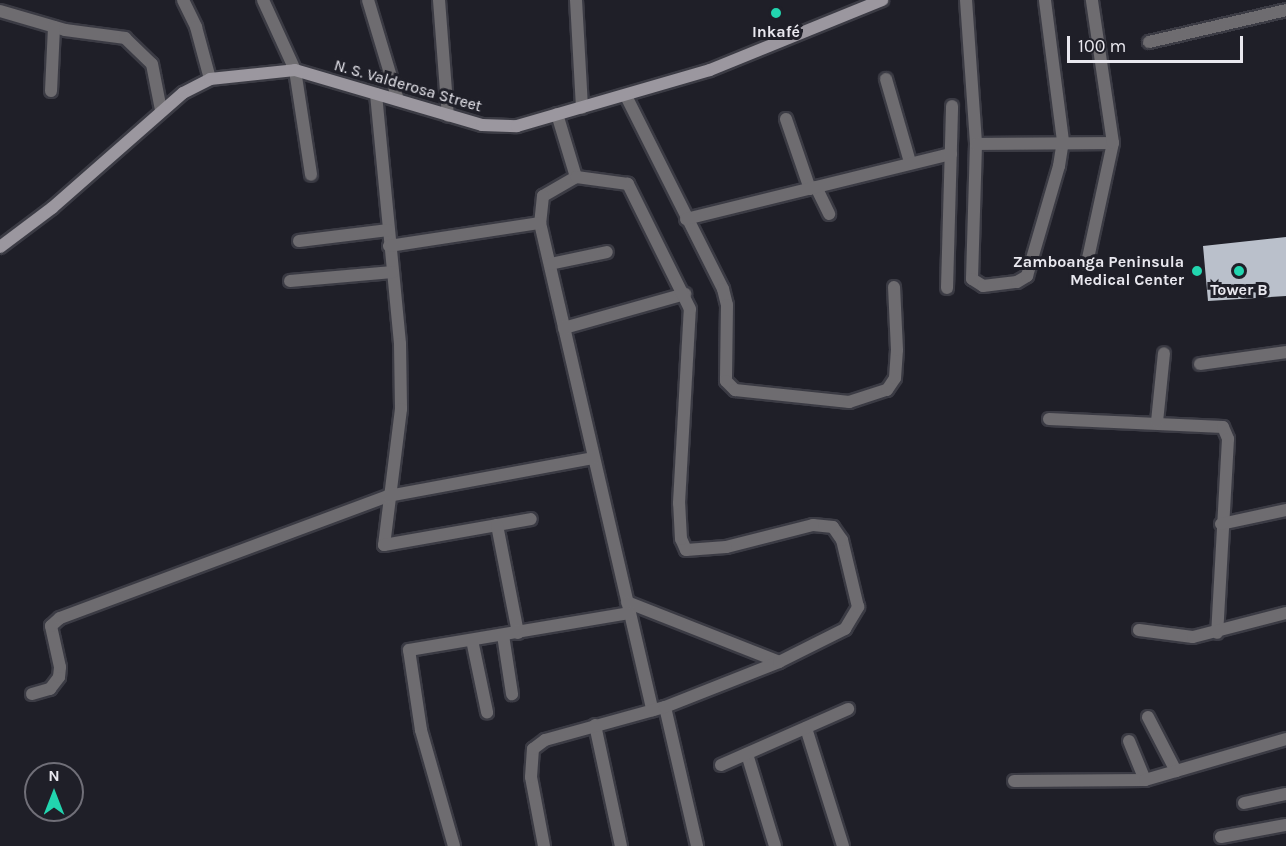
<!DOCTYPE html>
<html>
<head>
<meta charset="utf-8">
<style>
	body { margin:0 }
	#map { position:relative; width:1286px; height:846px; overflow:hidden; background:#1f1f28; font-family:Karla,sans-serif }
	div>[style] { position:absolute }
	.building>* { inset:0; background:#bac0cb }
	.roads { filter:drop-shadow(2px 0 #3b3b44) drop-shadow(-2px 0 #3b3b44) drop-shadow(0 2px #3b3b44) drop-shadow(0 -2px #3b3b44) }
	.street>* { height:12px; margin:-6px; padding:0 6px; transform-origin:6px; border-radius:6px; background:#6e6c70 }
	.secondary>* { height:12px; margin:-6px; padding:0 6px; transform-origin:6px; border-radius:6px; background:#9b979f }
	.dots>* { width:16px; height:16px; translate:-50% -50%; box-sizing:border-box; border:3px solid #1f1f28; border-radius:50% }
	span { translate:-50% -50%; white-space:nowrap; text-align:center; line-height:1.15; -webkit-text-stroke:6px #1f1f28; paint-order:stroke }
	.poi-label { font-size:16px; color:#e9e8ef; font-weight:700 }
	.right { translate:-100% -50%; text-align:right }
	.street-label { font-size:16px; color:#e9e8ef }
	.north { position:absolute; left:24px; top:762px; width:60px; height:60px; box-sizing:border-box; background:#1f1f28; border:2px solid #706f78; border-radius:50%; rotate:0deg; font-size:16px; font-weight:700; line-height:24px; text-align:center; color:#e9e8ef }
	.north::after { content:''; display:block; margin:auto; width:21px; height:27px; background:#22d5af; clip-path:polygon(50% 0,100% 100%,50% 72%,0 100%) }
	.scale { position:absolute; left:1067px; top:36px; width:176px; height:27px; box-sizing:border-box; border:3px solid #e9e8ef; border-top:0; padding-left:8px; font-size:18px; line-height:21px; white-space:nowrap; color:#e9e8ef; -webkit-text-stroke:4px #1f1f28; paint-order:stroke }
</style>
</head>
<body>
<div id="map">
	<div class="building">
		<div style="clip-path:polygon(1286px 237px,1286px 296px,1208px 301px,1203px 246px)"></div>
	</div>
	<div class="roads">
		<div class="street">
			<div style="left:183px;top:0;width:30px;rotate:64deg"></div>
			<div style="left:196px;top:27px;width:54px;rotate:74.9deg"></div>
			<div style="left:263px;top:0;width:77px;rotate:65.4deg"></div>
			<div style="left:295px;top:70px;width:106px;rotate:81.3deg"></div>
			<div style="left:368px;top:0;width:104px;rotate:73.3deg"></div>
			<div style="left:439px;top:0;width:116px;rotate:85.6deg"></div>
			<div style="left:576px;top:0;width:108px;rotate:86.8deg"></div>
			<div style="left:966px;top:0;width:144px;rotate:86deg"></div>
			<div style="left:976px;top:144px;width:135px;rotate:91.7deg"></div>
			<div style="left:972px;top:279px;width:13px;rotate:32deg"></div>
			<div style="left:983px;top:286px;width:34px;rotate:-7deg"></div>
			<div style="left:1017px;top:282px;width:12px;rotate:-31deg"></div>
			<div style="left:1027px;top:276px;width:115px;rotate:-73.8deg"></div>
			<div style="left:1059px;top:166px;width:25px;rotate:-81deg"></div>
			<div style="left:1063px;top:141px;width:142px;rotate:-97.3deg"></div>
			<div style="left:0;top:11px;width:68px;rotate:16.3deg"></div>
			<div style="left:65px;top:30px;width:61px;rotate:7.6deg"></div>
			<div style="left:125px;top:38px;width:37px;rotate:44deg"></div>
			<div style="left:152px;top:64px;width:47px;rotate:78.9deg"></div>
			<div style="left:1149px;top:42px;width:141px;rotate:-13.1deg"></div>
			<div style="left:886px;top:79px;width:86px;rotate:73.9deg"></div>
			<div style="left:51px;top:91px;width:64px;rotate:-87.3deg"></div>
			<div style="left:376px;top:94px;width:251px;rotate:84.5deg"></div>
			<div style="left:400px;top:344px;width:65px;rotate:89.1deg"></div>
			<div style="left:401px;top:409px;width:137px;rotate:97.1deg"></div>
			<div style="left:384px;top:545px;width:149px;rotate:-10deg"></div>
			<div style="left:626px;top:96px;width:216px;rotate:63.3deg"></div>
			<div style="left:723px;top:289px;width:16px;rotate:76deg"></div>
			<div style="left:727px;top:305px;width:76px;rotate:90.8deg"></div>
			<div style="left:726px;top:381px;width:13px;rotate:45deg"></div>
			<div style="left:735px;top:390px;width:115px;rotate:6deg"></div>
			<div style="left:849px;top:402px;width:40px;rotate:-18deg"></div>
			<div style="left:887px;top:390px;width:14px;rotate:-56deg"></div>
			<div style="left:895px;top:378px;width:28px;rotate:-86deg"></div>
			<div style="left:897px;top:350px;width:63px;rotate:-92.7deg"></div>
			<div style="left:557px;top:114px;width:66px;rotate:73.2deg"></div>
			<div style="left:576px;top:177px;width:38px;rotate:150deg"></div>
			<div style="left:543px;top:196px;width:27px;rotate:96deg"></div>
			<div style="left:540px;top:223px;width:500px;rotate:77deg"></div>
			<div style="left:786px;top:119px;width:74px;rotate:71.1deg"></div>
			<div style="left:976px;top:144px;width:137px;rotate:-0.4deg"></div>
			<div style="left:816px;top:187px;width:30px;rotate:64deg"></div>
			<div style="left:686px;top:219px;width:273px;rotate:-13.8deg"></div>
			<div style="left:299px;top:241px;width:90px;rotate:-7deg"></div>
			<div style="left:389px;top:246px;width:153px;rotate:-8.7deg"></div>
			<div style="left:1087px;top:263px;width:123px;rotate:-77.8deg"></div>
			<div style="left:1113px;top:143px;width:145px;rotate:-98.4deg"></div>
			<div style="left:550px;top:264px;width:58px;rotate:-11.9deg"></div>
			<div style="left:290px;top:281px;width:103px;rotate:-5deg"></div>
			<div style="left:947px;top:288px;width:182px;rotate:-88.4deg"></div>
			<div style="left:564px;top:328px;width:126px;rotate:-15.7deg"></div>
			<div style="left:1200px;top:364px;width:87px;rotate:-7.9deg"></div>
			<div style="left:1049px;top:419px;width:174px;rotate:2.6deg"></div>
			<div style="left:1223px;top:427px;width:13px;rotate:67deg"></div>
			<div style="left:1228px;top:439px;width:194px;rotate:93.2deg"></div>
			<div style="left:1157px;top:422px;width:69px;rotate:-84.2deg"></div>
			<div style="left:1221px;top:524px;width:66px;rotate:-12.2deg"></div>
			<div style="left:497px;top:525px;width:110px;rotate:79deg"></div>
			<div style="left:627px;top:602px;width:163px;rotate:21.5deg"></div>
			<div style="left:1139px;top:630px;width:54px;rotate:7.4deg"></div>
			<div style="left:1193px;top:637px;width:96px;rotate:-14.5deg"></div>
			<div style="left:503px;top:635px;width:60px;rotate:81.3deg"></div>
			<div style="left:472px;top:640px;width:74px;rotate:78.2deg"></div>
			<div style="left:32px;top:694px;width:19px;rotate:-16deg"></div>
			<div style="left:50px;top:689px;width:15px;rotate:-53deg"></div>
			<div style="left:59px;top:677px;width:10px;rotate:-84deg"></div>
			<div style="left:60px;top:667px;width:42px;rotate:-102.4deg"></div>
			<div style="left:51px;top:626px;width:12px;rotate:-42deg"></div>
			<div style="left:60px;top:618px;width:350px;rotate:-20.4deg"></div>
			<div style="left:388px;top:496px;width:209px;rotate:-10.5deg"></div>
			<div style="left:665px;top:707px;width:143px;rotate:77deg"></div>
			<div style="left:1148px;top:717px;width:61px;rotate:62.6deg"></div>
			<div style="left:595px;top:725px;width:124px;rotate:77.9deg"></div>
			<div style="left:806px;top:728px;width:124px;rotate:72.6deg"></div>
			<div style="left:1129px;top:741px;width:42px;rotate:67.7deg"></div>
			<div style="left:747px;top:754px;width:96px;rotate:73.1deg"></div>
			<div style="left:721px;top:765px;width:139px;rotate:-23.8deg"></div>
			<div style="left:1014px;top:781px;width:131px;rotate:-0.4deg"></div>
			<div style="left:1145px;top:780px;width:147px;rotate:-16.2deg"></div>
			<div style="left:1244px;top:803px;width:43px;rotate:-12.1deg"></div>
			<div style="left:1221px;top:837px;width:66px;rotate:-10.5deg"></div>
			<div style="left:454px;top:846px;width:121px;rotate:-105.9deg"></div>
			<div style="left:421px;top:730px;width:81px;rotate:-98.5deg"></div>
			<div style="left:409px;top:650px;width:223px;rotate:-9.5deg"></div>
			<div style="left:544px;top:846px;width:70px;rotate:-100.7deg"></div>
			<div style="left:531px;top:777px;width:28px;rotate:-86deg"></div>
			<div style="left:533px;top:749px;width:15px;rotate:-37deg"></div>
			<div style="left:545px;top:740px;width:124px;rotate:-15.4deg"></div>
			<div style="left:665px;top:707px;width:123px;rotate:-21.5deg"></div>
			<div style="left:779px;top:662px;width:74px;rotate:-26.6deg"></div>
			<div style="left:845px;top:629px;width:26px;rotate:-59deg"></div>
			<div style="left:858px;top:607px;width:69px;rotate:-103.4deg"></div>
			<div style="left:842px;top:540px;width:16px;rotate:-125deg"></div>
			<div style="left:833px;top:527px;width:20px;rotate:-174deg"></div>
			<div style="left:813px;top:525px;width:90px;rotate:165.8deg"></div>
			<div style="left:726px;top:547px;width:40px;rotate:175.7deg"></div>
			<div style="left:686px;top:550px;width:12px;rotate:-114deg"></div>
			<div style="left:681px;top:539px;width:36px;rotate:-93deg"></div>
			<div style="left:679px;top:503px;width:194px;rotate:-86.8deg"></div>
			<div style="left:690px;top:309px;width:140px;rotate:-116.4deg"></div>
			<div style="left:628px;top:184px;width:52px;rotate:-172.3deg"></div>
		</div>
		<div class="secondary">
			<div style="left:0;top:247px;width:65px;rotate:-36.9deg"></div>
			<div style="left:52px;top:208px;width:174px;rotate:-41.3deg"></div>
			<div style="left:183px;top:93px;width:30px;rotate:-27deg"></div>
			<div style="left:210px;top:79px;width:85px;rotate:-6deg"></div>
			<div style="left:295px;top:70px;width:195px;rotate:16.4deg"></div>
			<div style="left:482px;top:125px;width:35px;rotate:2deg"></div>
			<div style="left:517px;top:126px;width:201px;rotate:-16.2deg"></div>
			<div style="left:710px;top:70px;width:186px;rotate:-22.1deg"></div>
		</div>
	</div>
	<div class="dots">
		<div style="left:776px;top:13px;background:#22d5af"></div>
		<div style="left:1197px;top:271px;background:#22d5af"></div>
		<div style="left:1239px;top:271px;background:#22d5af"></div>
	</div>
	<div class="poi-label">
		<span style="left:776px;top:32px">Inkafé</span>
		<span class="right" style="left:1184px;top:271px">Zamboanga Peninsula<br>Medical Center</span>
		<span style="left:1239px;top:290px">Tower B</span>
	</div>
	<div class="street-label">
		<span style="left:408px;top:86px;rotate:16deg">N. S. Valderosa Street</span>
	</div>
	<div class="north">N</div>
	<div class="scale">100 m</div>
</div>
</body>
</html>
